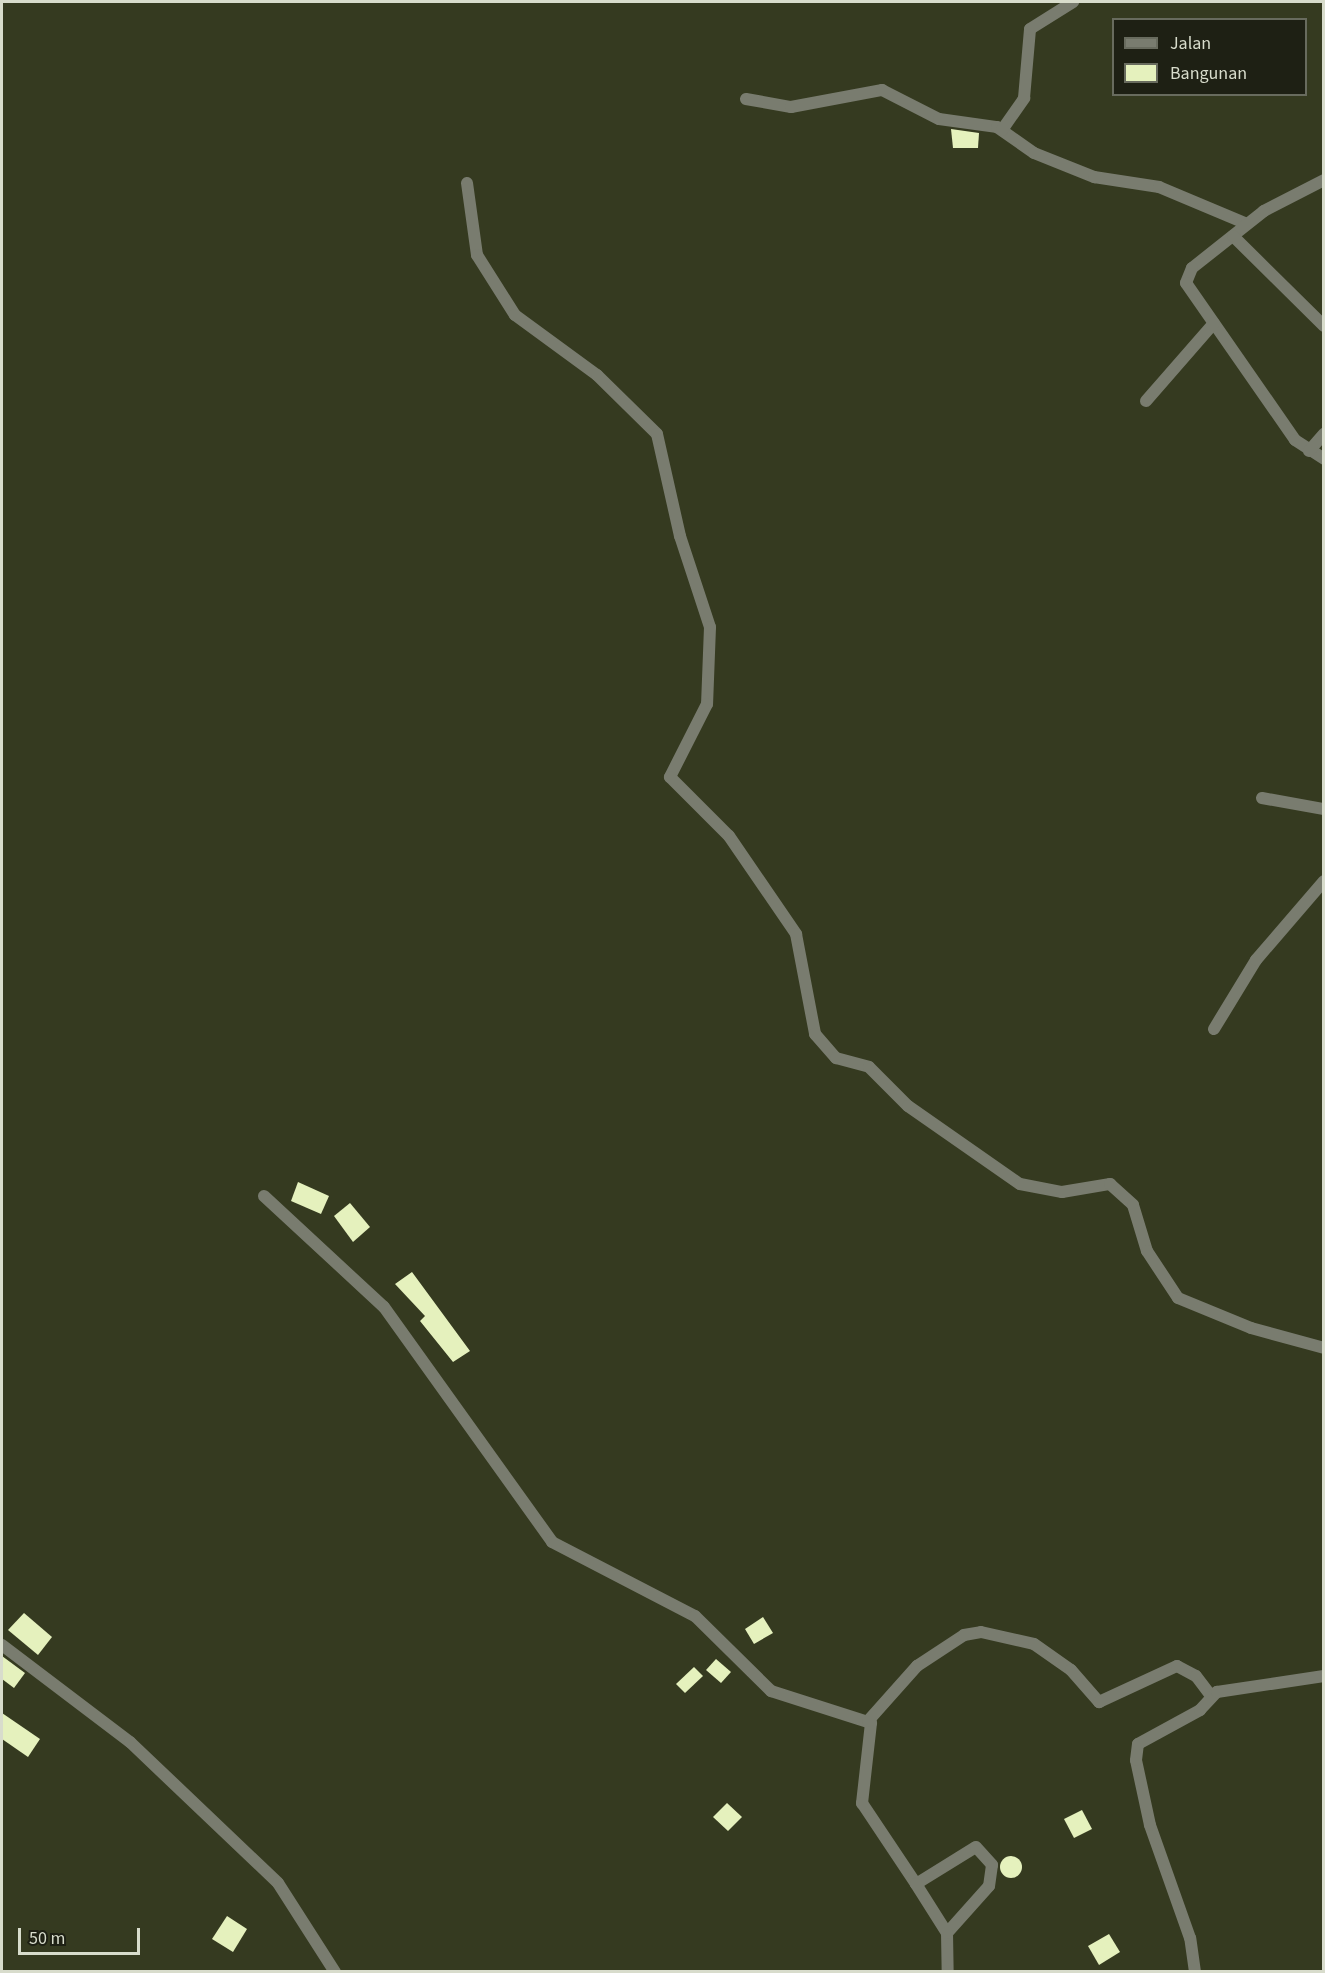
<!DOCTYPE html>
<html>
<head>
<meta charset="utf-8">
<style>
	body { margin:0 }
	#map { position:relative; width:1325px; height:1973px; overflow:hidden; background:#353a20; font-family:"Source Sans 3",sans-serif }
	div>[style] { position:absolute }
	.building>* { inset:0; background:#e5f1bd }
	.round { border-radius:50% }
	.minor>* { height:12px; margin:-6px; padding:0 6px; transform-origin:6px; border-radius:6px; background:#797c6f }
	span { translate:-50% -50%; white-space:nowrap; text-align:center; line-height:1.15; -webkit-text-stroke:6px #1e2014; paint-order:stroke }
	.frame { position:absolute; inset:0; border:3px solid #d8dccc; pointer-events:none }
	.legend { position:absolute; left:1112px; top:18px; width:195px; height:78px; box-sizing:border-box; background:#1e2014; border:2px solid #686b5e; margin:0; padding:8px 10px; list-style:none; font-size:18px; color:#d8dccc }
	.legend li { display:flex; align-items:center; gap:12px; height:30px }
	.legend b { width:30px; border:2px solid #686b5e }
	.scale { position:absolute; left:18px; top:1928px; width:122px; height:27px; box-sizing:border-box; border:3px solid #d8dccc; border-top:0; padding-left:8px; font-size:18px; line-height:21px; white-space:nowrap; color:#d8dccc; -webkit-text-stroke:4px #1e2014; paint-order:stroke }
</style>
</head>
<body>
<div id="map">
	<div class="building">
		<div style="clip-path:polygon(951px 129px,979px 133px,978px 148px,953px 148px)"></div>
		<div style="clip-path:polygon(298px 1182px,329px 1196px,321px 1214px,291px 1201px)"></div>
		<div style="clip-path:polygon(350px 1203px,370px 1227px,353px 1242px,334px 1216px)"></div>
		<div style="clip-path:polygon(412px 1272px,470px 1351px,453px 1362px,420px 1321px,425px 1316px,395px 1284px)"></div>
		<div style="clip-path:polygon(24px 1613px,52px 1637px,38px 1655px,8px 1630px)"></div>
		<div style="clip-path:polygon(763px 1617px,773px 1633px,754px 1644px,745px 1629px)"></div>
		<div style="clip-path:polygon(2px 1656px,25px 1673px,14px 1688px,2px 1679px)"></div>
		<div style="clip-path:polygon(716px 1659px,731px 1672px,721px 1683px,706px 1670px)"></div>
		<div style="clip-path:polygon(694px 1667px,703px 1676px,685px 1693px,676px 1684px)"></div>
		<div style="clip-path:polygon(2px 1713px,40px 1739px,28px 1757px,2px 1739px)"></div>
		<div style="clip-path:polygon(727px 1803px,742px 1817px,728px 1831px,713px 1817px)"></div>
		<div style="clip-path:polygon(1082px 1810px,1092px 1829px,1074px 1838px,1064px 1819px)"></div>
		<div class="round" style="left:1000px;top:1856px;width:22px;height:22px"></div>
		<div style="clip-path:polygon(227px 1916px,247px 1929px,233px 1952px,212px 1939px)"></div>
		<div style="clip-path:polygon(1109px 1934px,1120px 1952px,1099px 1965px,1088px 1946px)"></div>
	</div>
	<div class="minor">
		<div style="left:746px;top:99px;width:46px;rotate:10.1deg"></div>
		<div style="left:791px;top:107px;width:93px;rotate:-10.6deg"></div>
		<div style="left:882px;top:90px;width:64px;rotate:27deg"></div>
		<div style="left:939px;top:119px;width:59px;rotate:7.9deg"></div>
		<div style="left:997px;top:127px;width:45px;rotate:35.1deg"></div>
		<div style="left:1034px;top:153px;width:65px;rotate:21.8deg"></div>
		<div style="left:1094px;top:177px;width:66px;rotate:8.7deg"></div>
		<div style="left:1159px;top:187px;width:95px;rotate:22.8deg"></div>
		<div style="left:1002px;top:130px;width:39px;rotate:-55deg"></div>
		<div style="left:1024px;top:98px;width:69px;rotate:-85deg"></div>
		<div style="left:1030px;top:29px;width:51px;rotate:-32.1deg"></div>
		<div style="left:1324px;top:180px;width:68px;rotate:152.7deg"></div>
		<div style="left:1264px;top:211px;width:92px;rotate:141.6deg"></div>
		<div style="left:1192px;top:268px;width:16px;rotate:112deg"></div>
		<div style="left:1186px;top:283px;width:191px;rotate:55.2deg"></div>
		<div style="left:1295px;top:440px;width:35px;rotate:33deg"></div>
		<div style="left:467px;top:183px;width:73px;rotate:82.1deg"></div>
		<div style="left:477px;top:255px;width:71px;rotate:57.7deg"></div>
		<div style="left:515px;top:315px;width:102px;rotate:36.2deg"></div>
		<div style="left:597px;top:375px;width:84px;rotate:44.5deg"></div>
		<div style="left:657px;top:434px;width:105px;rotate:77.3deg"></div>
		<div style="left:680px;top:536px;width:96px;rotate:71.8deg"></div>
		<div style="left:710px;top:627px;width:77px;rotate:92.2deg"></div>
		<div style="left:707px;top:704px;width:82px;rotate:116.9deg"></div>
		<div style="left:670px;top:777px;width:83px;rotate:45deg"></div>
		<div style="left:729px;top:836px;width:119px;rotate:55.6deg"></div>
		<div style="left:796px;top:934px;width:102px;rotate:79.2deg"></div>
		<div style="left:815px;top:1034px;width:32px;rotate:49deg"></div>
		<div style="left:836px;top:1058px;width:34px;rotate:15deg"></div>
		<div style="left:869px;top:1067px;width:55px;rotate:45deg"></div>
		<div style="left:908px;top:1106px;width:136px;rotate:34.9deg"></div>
		<div style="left:1020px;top:1184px;width:43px;rotate:10.8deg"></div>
		<div style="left:1062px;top:1192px;width:49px;rotate:-9.5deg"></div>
		<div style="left:1110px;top:1184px;width:31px;rotate:42deg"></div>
		<div style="left:1133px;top:1205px;width:48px;rotate:73.1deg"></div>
		<div style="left:1147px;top:1251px;width:56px;rotate:56.6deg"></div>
		<div style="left:1178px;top:1298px;width:79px;rotate:22.3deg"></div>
		<div style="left:1251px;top:1328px;width:76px;rotate:15.3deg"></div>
		<div style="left:1233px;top:236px;width:128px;rotate:44.7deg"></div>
		<div style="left:1146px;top:401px;width:103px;rotate:-48.9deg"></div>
		<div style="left:1309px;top:451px;width:23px;rotate:-49deg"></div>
		<div style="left:1262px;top:798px;width:63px;rotate:10.1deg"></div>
		<div style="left:1214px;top:1029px;width:81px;rotate:-58.7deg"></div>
		<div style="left:1256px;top:960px;width:104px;rotate:-49.3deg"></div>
		<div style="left:264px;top:1196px;width:163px;rotate:42.8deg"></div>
		<div style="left:384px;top:1307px;width:289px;rotate:54.4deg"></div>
		<div style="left:552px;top:1542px;width:161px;rotate:27.4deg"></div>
		<div style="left:695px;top:1616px;width:107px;rotate:44.6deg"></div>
		<div style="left:771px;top:1691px;width:105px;rotate:17.7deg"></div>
		<div style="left:871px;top:1723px;width:81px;rotate:96.4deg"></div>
		<div style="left:862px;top:1803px;width:97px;rotate:56.3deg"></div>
		<div style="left:916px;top:1884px;width:70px;rotate:-31.7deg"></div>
		<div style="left:976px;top:1847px;width:24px;rotate:48deg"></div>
		<div style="left:992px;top:1865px;width:21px;rotate:98deg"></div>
		<div style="left:989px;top:1886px;width:63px;rotate:131.8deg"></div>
		<div style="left:947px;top:1933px;width:39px;rotate:89deg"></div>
		<div style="left:2px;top:1645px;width:161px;rotate:37.2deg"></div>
		<div style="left:130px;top:1742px;width:204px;rotate:43.6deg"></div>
		<div style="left:278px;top:1883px;width:106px;rotate:57.4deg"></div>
		<div style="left:868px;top:1721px;width:74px;rotate:-48.3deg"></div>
		<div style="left:917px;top:1666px;width:56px;rotate:-33.4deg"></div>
		<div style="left:964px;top:1635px;width:17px;rotate:-10deg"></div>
		<div style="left:981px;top:1632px;width:54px;rotate:12.8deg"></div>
		<div style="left:1034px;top:1644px;width:45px;rotate:35.1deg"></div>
		<div style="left:1071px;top:1670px;width:43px;rotate:48.8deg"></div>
		<div style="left:1099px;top:1702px;width:86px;rotate:-24.8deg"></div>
		<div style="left:1177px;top:1666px;width:21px;rotate:28deg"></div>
		<div style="left:1196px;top:1676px;width:25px;rotate:53deg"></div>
		<div style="left:916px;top:1884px;width:58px;rotate:57.7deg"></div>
		<div style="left:1195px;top:1972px;width:34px;rotate:-98deg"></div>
		<div style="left:1190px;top:1938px;width:120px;rotate:-109.5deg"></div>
		<div style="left:1150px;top:1825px;width:66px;rotate:-102.2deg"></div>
		<div style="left:1136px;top:1760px;width:16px;rotate:-83deg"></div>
		<div style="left:1138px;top:1744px;width:71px;rotate:-28.7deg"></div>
		<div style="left:1200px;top:1710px;width:25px;rotate:-47deg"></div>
		<div style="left:1217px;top:1692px;width:108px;rotate:-8.5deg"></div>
	</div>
	<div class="frame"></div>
	<ul class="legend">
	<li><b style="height:8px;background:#797c6f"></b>Jalan</li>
	<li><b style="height:16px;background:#e5f1bd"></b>Bangunan</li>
	</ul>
	<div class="scale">50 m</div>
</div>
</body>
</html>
